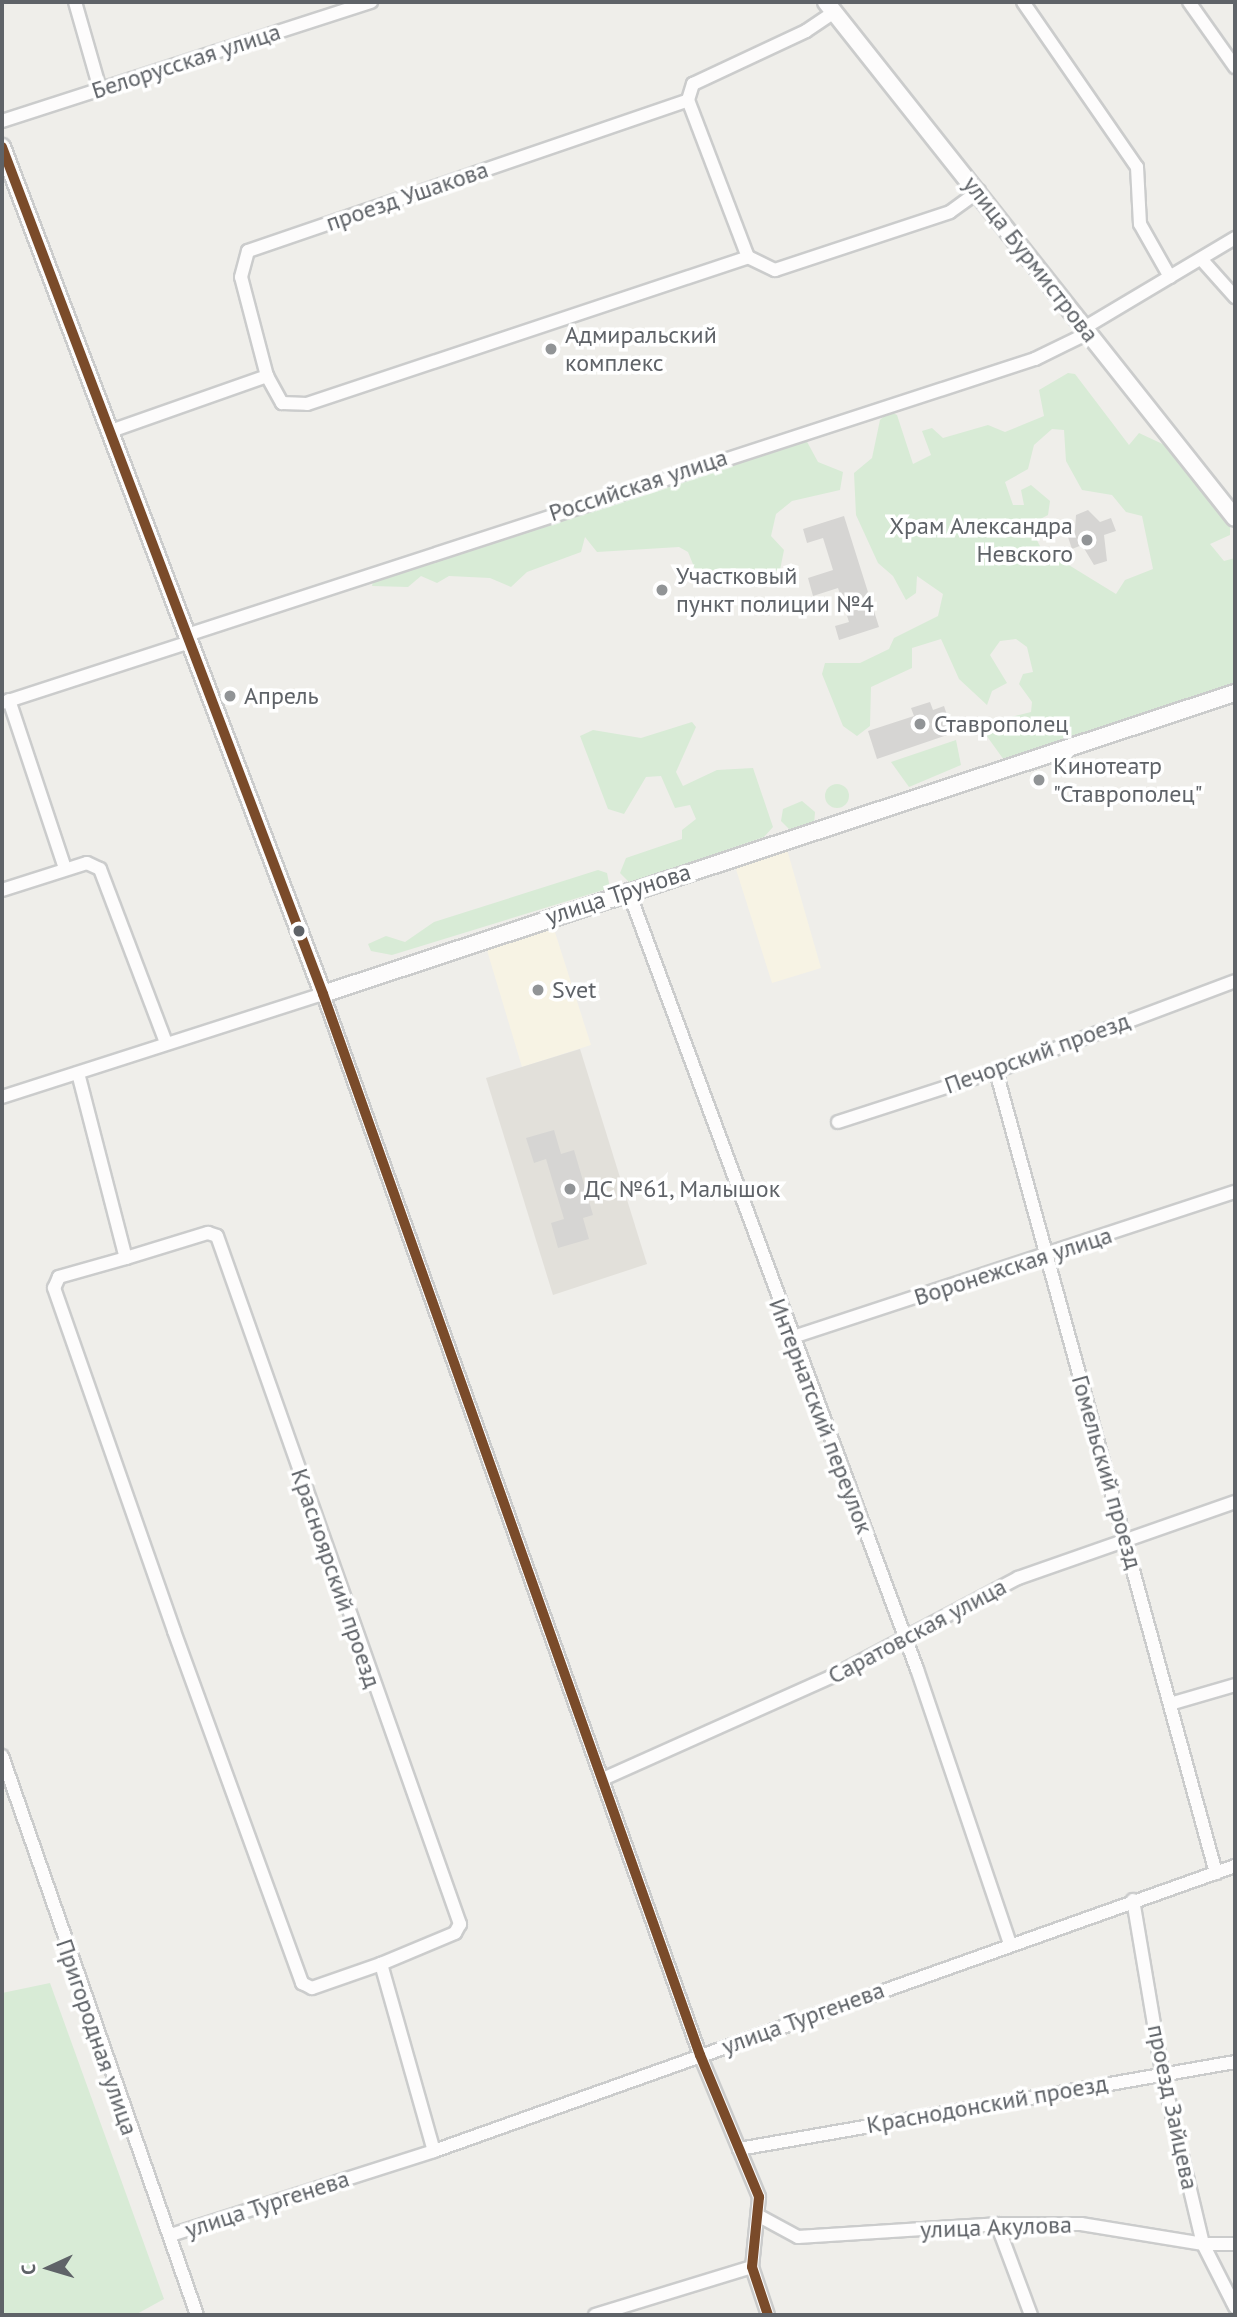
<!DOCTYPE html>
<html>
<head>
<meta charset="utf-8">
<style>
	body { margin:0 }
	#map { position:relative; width:1237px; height:2317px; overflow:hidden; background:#efeeea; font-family:"PT Sans",sans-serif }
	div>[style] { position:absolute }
	.commercial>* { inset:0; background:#f7f3e4 }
	.education>* { inset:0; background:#e2e0da }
	.green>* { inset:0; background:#d8ebd6 }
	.round { border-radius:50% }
	.building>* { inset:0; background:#d6d5d3 }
	.roads { filter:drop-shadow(2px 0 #cbcccc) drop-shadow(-2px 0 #cbcccc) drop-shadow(0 2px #cbcccc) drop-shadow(0 -2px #cbcccc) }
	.minor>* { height:12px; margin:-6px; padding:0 6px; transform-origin:6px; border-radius:6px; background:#fdfcfc }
	.tertiary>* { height:16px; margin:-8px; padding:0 8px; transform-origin:8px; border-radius:8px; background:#fdfcfc }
	.bus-1>* { height:10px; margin:-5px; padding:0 5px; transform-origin:5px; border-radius:5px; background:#7a4b2a }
	.dots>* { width:19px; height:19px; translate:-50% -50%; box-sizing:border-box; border:4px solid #fff; border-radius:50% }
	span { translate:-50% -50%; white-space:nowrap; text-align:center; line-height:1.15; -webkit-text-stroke:7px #fff; paint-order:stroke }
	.street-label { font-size:24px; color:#5f6368 }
	.poi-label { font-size:24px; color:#5f6368 }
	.left { translate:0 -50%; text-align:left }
	.right { translate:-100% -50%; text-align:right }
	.frame { position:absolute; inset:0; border:4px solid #5f6368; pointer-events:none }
	.north { position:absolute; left:14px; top:2233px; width:70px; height:70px; -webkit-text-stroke:5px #fff; paint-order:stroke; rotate:266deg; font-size:19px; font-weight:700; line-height:28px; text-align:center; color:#5f6368 }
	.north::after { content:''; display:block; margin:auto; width:24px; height:32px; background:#5f6368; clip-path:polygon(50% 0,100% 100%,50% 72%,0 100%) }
</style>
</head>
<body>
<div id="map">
	<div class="commercial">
		<div style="clip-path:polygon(786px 846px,821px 968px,772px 983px,734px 863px)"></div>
		<div style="clip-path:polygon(553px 926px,591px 1045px,522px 1067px,486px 947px)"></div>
	</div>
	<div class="education">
		<div style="clip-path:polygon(580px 1049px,647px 1264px,553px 1295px,486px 1078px)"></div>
	</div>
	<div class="green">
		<div style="clip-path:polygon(evenodd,1068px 373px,1075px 374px,1129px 445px,1139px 433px,1169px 447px,1230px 527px,1230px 535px,1210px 544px,1224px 561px,1235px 558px,1235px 684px,1004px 760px,986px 735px,988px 723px,1031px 712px,1032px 702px,1019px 684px,1023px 674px,1033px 672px,1027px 647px,1016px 639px,1000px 641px,990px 655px,1007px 683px,992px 691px,987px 705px,959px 679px,941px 639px,912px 648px,912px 668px,871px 687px,870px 726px,857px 736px,843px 726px,822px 674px,825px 663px,860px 663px,889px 649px,894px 638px,938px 616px,943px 594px,917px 576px,916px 593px,906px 600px,893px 576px,878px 563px,856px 515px,854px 473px,872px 458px,880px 420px,889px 411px,897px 415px,913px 464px,931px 455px,922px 431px,932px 428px,943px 438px,988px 425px,1005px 432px,1044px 416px,1039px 390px,1068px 373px,1052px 429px,1064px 430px,1066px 461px,1082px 490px,1112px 495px,1126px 512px,1142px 516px,1153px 569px,1125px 580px,1116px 594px,1041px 548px,1029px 525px,1048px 515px,1050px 501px,1031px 485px,1021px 490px,1024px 505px,1013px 505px,1005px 482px,1028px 469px,1034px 445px,1052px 429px)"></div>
		<div style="clip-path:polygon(805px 438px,818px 462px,843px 472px,840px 490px,792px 501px,776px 514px,771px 536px,784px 550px,780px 570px,719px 579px,715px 573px,697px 574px,688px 552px,679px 547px,597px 552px,585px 537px,581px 552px,527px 572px,511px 587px,490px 578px,449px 576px,437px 583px,421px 576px,408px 587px,372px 586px,374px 577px)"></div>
		<div style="clip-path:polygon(692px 722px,696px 727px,676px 772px,683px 786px,717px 770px,753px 768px,773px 827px,764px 837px,630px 883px,620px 873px,626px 858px,682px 839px,682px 830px,696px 819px,690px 805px,675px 808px,661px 776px,646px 777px,624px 814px,608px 809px,580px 736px,593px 730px,641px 738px)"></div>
		<div style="clip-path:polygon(956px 740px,961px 765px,909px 787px,891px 762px)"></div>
		<div class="round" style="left:825px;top:784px;width:24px;height:24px"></div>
		<div style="clip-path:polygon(802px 801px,815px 812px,814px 825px,791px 831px,781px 821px,783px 809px)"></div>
		<div style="clip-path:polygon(598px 870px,607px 873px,610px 888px,392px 955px,371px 951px,368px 944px,386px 936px,405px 942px,434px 922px)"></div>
		<div style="clip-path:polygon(50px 1983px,164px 2299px,135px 2315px,2px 2315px,2px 1993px)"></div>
	</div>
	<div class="building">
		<div style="clip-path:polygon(1088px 510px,1100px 522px,1111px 518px,1116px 531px,1104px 535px,1107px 561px,1094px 565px,1082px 545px,1072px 549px,1067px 534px,1075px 530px,1076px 515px)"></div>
		<div style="clip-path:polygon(844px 516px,879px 627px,839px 640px,835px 626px,849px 622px,838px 588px,813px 596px,808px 578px,833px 570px,823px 538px,807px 543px,803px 529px)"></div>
		<div style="clip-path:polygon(930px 702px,933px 710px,944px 706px,953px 733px,877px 759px,868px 731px,914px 716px,911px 708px)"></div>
		<div style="clip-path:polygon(554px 1130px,561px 1154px,574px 1150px,593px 1215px,583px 1218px,589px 1239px,558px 1248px,551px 1223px,564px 1219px,546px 1159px,534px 1163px,526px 1138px)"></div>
	</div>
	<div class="roads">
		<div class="minor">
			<div style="left:75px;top:2px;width:91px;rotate:74deg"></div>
			<div style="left:1023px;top:2px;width:201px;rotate:55.4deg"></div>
			<div style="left:1137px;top:167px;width:57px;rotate:87deg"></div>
			<div style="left:1140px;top:224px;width:61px;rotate:60.5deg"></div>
			<div style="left:1189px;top:2px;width:80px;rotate:54.7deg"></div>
			<div style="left:688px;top:100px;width:168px;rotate:69.1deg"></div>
			<div style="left:2px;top:121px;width:388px;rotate:-17.9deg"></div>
			<div style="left:1202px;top:260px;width:50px;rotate:48.3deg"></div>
			<div style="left:1084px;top:328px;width:176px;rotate:-30.8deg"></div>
			<div style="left:267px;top:376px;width:102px;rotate:-104.7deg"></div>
			<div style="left:241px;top:277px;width:27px;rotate:-75deg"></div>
			<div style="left:248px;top:251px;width:465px;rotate:-18.9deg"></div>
			<div style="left:688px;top:100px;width:17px;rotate:-73deg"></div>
			<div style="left:693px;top:84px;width:125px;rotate:-25.1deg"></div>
			<div style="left:806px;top:31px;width:34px;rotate:-34deg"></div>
			<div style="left:108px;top:432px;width:169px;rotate:-19.4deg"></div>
			<div style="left:267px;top:376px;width:31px;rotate:61deg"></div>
			<div style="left:282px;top:403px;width:25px;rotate:2deg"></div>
			<div style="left:307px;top:404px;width:465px;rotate:-18.4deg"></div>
			<div style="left:748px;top:257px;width:30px;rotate:26deg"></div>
			<div style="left:775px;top:270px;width:184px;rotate:-18.3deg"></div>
			<div style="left:950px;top:212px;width:36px;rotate:-36deg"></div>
			<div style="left:187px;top:635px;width:892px;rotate:-18.03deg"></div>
			<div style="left:1035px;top:359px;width:59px;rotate:-26.1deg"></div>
			<div style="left:9px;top:700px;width:177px;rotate:71.6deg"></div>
			<div style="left:2px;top:703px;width:198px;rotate:-18deg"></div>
			<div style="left:2px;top:890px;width:89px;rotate:-17.6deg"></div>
			<div style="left:87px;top:863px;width:14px;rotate:25deg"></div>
			<div style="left:100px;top:869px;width:186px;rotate:69.2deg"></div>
			<div style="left:628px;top:890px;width:831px;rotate:69.65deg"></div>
			<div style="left:917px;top:1669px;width:290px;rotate:71.3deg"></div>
			<div style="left:996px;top:1071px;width:832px;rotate:74.66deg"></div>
			<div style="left:78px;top:1073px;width:191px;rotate:75.5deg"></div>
			<div style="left:126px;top:1258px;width:86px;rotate:-17deg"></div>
			<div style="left:208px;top:1233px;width:9px;rotate:18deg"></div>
			<div style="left:217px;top:1236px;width:730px;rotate:70.55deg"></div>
			<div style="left:460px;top:1924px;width:10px;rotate:119deg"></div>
			<div style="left:455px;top:1933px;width:80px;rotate:157.3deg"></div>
			<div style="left:381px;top:1964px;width:194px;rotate:74.2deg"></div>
			<div style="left:2px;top:1097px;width:337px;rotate:-17.8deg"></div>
			<div style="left:323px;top:994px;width:1126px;rotate:70.44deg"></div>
			<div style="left:700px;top:2055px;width:154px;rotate:67.4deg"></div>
			<div style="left:759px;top:2197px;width:70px;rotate:95.7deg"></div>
			<div style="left:752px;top:2267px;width:51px;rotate:71.6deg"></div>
			<div style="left:838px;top:1122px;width:166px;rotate:-17.9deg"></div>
			<div style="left:996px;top:1071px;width:255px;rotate:-20.6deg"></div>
			<div style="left:126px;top:1258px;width:70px;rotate:164.2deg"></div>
			<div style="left:59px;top:1277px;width:12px;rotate:114deg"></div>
			<div style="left:54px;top:1288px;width:363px;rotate:70.7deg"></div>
			<div style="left:174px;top:1631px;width:375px;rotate:70deg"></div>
			<div style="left:302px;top:1983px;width:11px;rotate:27deg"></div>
			<div style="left:312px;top:1988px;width:73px;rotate:-19.2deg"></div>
			<div style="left:790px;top:1338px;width:468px;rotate:-18.2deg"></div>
			<div style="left:1173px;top:1703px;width:65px;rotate:-16.2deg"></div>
			<div style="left:2px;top:1756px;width:592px;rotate:70.77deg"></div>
			<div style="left:605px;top:1778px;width:248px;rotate:-24.1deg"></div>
			<div style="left:831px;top:1677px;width:212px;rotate:-27.9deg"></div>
			<div style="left:1018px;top:1578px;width:230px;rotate:-19.3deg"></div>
			<div style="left:1133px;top:1900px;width:174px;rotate:80.4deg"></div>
			<div style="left:1162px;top:2072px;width:177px;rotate:76.6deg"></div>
			<div style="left:1203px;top:2244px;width:71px;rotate:63.1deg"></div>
			<div style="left:739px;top:2149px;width:504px;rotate:-9.95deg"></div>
			<div style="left:761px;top:2217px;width:42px;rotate:28.4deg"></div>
			<div style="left:798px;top:2237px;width:199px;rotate:-3.7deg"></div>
			<div style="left:997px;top:2224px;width:84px"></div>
			<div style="left:1081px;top:2224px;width:124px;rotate:9.3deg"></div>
			<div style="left:1203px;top:2244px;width:32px"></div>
			<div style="left:997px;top:2224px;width:97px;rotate:69.5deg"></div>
			<div style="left:171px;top:2235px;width:276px;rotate:-17.7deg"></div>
			<div style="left:434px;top:2151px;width:850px;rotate:-19.59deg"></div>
			<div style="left:595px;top:2315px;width:164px;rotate:-17deg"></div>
		</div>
		<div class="tertiary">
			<div style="left:826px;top:2px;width:658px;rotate:51.6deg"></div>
			<div style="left:2px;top:147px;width:906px;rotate:69.24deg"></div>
			<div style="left:323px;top:994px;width:960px;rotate:-18.27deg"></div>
		</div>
	</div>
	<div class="bus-1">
		<div style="left:2px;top:147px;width:906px;rotate:69.24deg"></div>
		<div style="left:323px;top:994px;width:1126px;rotate:70.44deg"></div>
		<div style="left:700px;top:2055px;width:154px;rotate:67.4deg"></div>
		<div style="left:759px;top:2197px;width:70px;rotate:95.7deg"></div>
		<div style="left:752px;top:2267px;width:51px;rotate:71.6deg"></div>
	</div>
	<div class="dots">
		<div style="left:551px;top:349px;background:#919496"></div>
		<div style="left:1087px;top:540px;background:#919496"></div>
		<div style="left:662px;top:590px;background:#919496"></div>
		<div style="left:230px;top:696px;background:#919496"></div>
		<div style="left:920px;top:724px;background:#919496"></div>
		<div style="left:1039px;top:780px;background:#919496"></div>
		<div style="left:299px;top:931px;background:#5f6368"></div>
		<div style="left:538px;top:990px;background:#919496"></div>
		<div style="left:570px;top:1189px;background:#919496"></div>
	</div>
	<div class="street-label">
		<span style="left:186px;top:61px;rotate:-18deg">Белорусская улица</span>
		<span style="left:407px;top:196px;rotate:-19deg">проезд Ушакова</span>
		<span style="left:1031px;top:259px;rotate:52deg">улица Бурмистрова</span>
		<span style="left:638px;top:485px;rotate:-18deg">Российская улица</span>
		<span style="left:618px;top:894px;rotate:-18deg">улица Трунова</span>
		<span style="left:1037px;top:1053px;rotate:-20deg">Печорский проезд</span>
		<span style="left:1013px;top:1266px;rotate:-18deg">Воронежская улица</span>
		<span style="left:821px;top:1416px;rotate:69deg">Интернатский переулок</span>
		<span style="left:1107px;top:1472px;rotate:74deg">Гомельский проезд</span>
		<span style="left:336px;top:1578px;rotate:71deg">Красноярский проезд</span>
		<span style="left:917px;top:1631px;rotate:-28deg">Саратовская улица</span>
		<span style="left:803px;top:2018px;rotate:-20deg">улица Тургенева</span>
		<span style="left:97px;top:2037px;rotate:71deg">Пригородная улица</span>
		<span style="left:987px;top:2104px;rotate:-10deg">Краснодонский проезд</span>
		<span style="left:1173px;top:2107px;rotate:78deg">проезд Зайцева</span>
		<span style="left:267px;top:2204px;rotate:-18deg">улица Тургенева</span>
		<span style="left:996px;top:2227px;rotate:-2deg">улица Акулова</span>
	</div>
	<div class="poi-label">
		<span class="left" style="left:565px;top:349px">Адмиральский<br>комплекс</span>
		<span class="right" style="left:1073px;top:540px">Храм Александра<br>Невского</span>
		<span class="left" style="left:676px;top:590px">Участковый<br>пункт полиции №4</span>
		<span class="left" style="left:244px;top:696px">Апрель</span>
		<span class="left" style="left:934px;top:724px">Ставрополец</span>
		<span class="left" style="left:1053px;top:780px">Кинотеатр<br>"Ставрополец"</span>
		<span class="left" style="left:552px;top:990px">Svet</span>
		<span class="left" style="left:584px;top:1189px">ДС №61, Малышок</span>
	</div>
	<div class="frame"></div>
	<div class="north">С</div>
</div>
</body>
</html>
